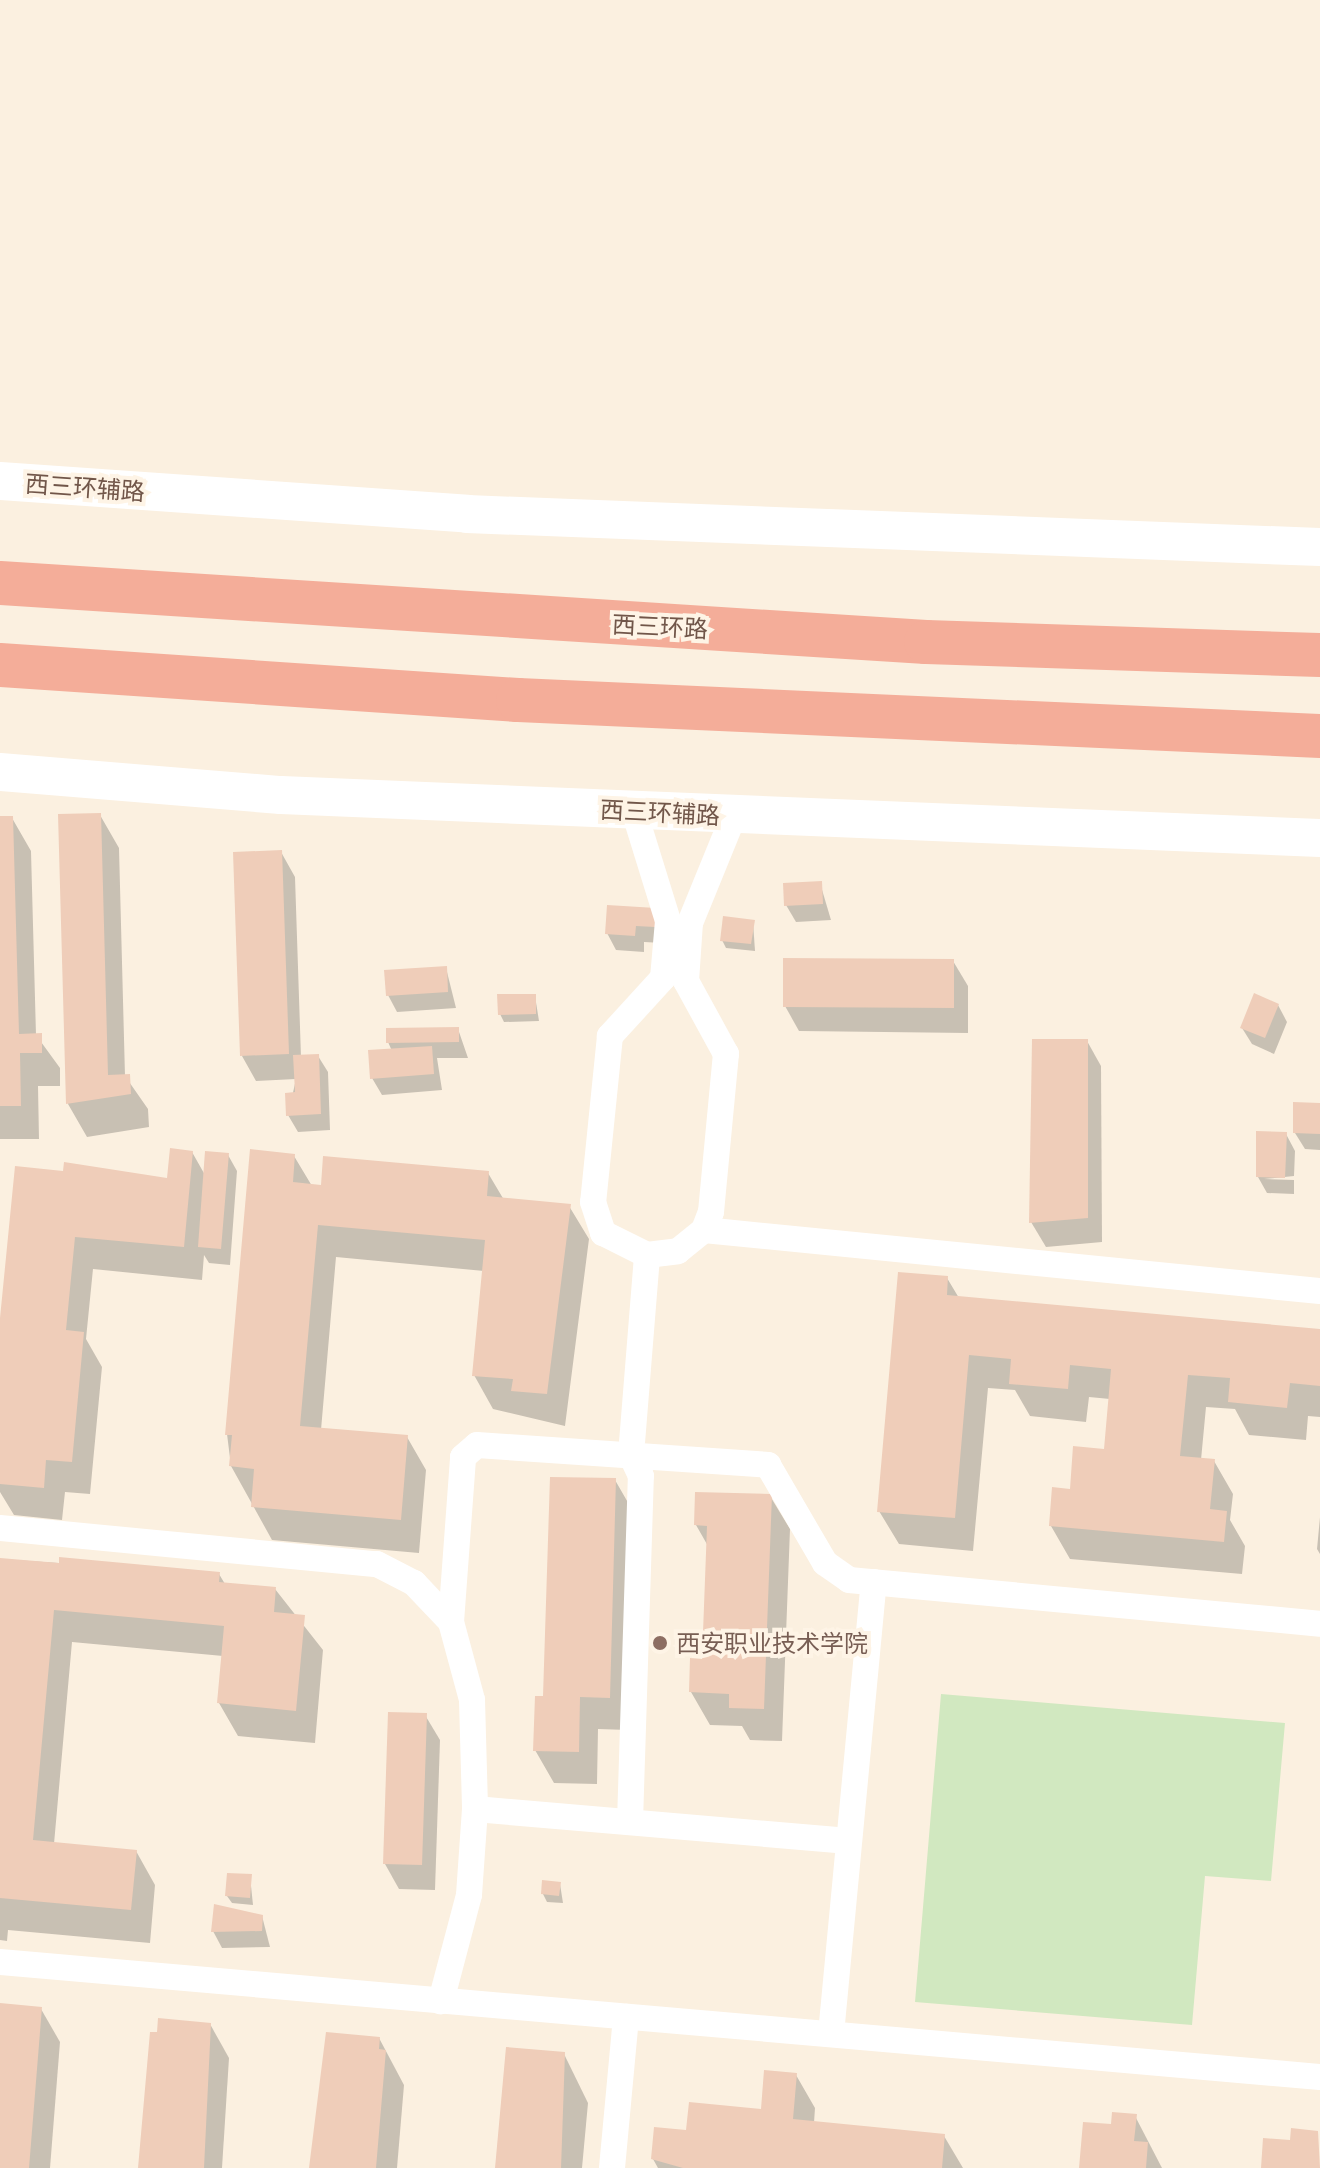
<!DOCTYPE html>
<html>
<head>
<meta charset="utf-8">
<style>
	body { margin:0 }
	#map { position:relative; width:1320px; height:2168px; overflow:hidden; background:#fbf0e0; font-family:"Golos Text","Noto Sans SC",sans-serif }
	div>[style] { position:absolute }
	.green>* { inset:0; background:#d1e8c0 }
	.shadow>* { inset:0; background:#0003 }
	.building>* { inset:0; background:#efcdb9 }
	.street>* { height:26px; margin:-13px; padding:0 13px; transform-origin:13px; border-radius:13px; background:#fff }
	.secondary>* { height:38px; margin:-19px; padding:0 19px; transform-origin:19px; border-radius:19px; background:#fff }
	.highway>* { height:44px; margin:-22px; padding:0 22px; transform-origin:22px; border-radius:22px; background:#f4ad99 }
	.dots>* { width:22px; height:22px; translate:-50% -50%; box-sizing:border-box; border:4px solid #fef4e6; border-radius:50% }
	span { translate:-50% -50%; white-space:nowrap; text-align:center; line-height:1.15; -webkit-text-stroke:8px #fef4e6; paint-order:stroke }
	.street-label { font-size:24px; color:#715649 }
	.education-label { font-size:24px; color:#785e54 }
	.left { translate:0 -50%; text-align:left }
</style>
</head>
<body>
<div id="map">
	<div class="green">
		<div style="clip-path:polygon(941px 1694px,1285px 1723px,1271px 1881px,1205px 1876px,1192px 2025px,915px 2002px)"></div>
	</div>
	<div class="shadow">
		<div style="clip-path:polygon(100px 815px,119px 848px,125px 1076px,148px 1109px,149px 1127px,87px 1137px,68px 1104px)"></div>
		<div style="clip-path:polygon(0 818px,12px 818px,31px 851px,36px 1035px,60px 1068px,60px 1086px,38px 1086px,39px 1139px,0 1139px)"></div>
		<div style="clip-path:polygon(281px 852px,295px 877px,301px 1057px,318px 1056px,328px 1072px,330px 1130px,298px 1132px,288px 1115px,296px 1079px,256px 1081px,242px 1056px)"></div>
		<div style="clip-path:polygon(820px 883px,831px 920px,796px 922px,786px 905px)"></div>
		<div style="clip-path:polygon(655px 910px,663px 943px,644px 942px,644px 952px,616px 950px,607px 933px)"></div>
		<div style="clip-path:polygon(753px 922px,755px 951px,726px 948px,722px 940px)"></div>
		<div style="clip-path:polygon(953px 961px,968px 986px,968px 1033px,799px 1031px,785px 1006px)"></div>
		<div style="clip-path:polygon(446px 968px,456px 1008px,397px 1012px,388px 995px)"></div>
		<div style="clip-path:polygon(535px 996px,539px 1021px,504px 1022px,500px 1014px)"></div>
		<div style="clip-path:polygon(1278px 1005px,1287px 1022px,1274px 1054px,1252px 1044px,1242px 1028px)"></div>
		<div style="clip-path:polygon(458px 1029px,468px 1058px,437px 1058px,442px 1090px,382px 1095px,372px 1078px,392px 1051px,388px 1042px)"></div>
		<div style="clip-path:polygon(1087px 1041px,1101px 1066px,1102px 1242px,1046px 1247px,1031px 1222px)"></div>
		<div style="clip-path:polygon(1320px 1105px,1320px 1150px,1305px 1149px,1295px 1133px)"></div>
		<div style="clip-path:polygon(1286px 1134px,1295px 1151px,1294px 1176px,1264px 1179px,1294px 1180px,1294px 1194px,1267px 1193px,1258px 1177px)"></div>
		<div style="clip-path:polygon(192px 1152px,205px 1175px,228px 1155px,237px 1171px,230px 1265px,209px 1263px,204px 1255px,202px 1280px,93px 1269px,86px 1339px,102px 1367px,90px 1494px,65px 1492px,62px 1520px,14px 1515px,0 1492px,0 1339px,16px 1168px,168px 1180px)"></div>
		<div style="clip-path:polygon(294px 1156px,312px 1186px,488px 1173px,504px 1200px,569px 1206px,589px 1239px,565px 1426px,493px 1409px,474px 1375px,484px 1271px,336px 1257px,321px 1430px,407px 1437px,426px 1470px,419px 1553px,272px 1540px,231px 1466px,227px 1434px)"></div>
		<div style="clip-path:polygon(947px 1278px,959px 1298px,1320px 1331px,1320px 1417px,1308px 1416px,1306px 1440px,1249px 1435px,1235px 1409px,1206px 1407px,1201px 1460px,1214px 1461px,1233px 1494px,1230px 1520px,1245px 1546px,1242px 1574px,1070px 1559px,1051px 1526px,1105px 1451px,1110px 1399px,1089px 1397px,1086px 1422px,1030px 1416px,1015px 1390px,988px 1388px,973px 1551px,899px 1544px,879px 1511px)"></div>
		<div style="clip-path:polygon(615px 1480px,634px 1513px,628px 1730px,598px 1729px,597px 1784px,554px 1783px,535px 1750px,545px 1698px)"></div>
		<div style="clip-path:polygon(770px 1496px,790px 1529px,782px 1741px,750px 1740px,742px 1726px,710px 1725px,691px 1692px,704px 1661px,708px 1546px,696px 1525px)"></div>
		<div style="clip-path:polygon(1320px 1517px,1320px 1554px,1317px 1549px)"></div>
		<div style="clip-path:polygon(0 1559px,219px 1574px,225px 1584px,275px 1589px,323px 1650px,315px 1743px,238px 1736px,219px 1703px,223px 1656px,72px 1642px,54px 1844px,136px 1851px,155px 1885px,150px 1943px,8px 1930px,7px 1941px,0 1940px)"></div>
		<div style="clip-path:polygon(425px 1715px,440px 1740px,435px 1890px,399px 1889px,385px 1864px)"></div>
		<div style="clip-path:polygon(250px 1876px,253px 1905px,232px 1903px,227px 1896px)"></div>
		<div style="clip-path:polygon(560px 1884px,563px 1903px,547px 1902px,543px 1894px)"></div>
		<div style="clip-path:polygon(262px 1916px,270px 1947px,222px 1948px,213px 1931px)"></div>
		<div style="clip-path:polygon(0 2005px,41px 2009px,60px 2042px,50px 2168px,0 2168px)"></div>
		<div style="clip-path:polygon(210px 2024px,229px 2058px,222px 2168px,140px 2168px)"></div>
		<div style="clip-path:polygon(379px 2038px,404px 2085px,397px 2168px,314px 2168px)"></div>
		<div style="clip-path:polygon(564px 2054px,588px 2103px,582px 2168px,497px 2168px)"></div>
		<div style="clip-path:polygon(796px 2075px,815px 2108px,814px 2123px,944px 2136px,963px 2168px,658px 2168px,653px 2159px,688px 2132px,762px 2111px)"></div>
		<div style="clip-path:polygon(1135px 2116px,1162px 2168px,1081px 2168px,1113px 2126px)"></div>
	</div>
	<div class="building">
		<div style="clip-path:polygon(101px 813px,108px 1075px,130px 1074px,131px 1094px,66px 1104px,58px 814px)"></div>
		<div style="clip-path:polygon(0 816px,13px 816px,19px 1034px,42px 1033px,42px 1053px,20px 1053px,21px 1106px,0 1106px)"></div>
		<div style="clip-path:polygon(282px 850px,289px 1054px,240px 1056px,233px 852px)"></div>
		<div style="clip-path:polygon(822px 881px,823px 904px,784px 906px,783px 883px)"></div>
		<div style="clip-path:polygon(607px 905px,656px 908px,655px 927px,636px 926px,635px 936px,605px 934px)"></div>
		<div style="clip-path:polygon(723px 916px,755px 920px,751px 944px,720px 941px)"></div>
		<div style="clip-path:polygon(783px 958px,954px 959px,954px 1008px,783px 1007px)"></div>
		<div style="clip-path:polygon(447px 966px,448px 992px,386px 996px,384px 970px)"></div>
		<div style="clip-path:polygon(1254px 993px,1279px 1004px,1265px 1038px,1240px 1028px)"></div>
		<div style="clip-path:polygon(497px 994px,536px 994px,536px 1014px,498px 1015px)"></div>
		<div style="clip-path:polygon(459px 1027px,459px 1042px,386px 1043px,386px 1028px)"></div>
		<div style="clip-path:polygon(1032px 1039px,1088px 1039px,1088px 1218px,1029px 1223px)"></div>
		<div style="clip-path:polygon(432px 1046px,434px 1074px,370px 1079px,368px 1050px)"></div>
		<div style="clip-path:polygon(319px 1054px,321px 1114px,286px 1116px,285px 1093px,295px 1092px,293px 1055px)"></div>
		<div style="clip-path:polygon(1293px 1102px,1320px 1103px,1320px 1134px,1293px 1133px)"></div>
		<div style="clip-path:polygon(1256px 1131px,1287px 1132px,1285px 1178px,1256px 1177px)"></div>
		<div style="clip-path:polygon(170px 1148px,193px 1151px,184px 1247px,75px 1237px,66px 1330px,84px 1332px,72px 1462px,46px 1460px,44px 1488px,0 1484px,0 1318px,15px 1166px,63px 1171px,64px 1162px,167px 1178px)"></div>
		<div style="clip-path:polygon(250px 1149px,295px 1154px,293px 1182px,321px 1185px,323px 1156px,489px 1171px,487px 1196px,571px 1204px,547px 1394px,511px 1391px,513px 1379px,472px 1376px,485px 1240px,318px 1225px,300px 1426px,408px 1435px,401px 1520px,251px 1507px,254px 1469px,229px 1466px,232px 1435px,225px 1435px)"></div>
		<div style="clip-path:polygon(205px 1151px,229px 1153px,221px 1249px,198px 1247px)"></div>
		<div style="clip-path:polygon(898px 1272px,948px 1276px,947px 1295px,1320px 1329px,1320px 1386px,1290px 1383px,1287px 1408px,1228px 1402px,1230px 1378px,1188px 1375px,1180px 1456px,1215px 1459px,1210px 1509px,1227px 1511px,1224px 1542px,1049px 1526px,1052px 1487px,1070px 1489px,1073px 1446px,1104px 1449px,1111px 1369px,1070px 1365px,1068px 1389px,1009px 1384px,1011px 1359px,969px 1355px,955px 1518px,877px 1512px)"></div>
		<div style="clip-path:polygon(550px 1477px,616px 1478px,610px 1698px,580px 1697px,579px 1752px,533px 1751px,535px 1696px,543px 1696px)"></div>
		<div style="clip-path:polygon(695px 1492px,772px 1494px,764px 1709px,729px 1708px,729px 1694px,689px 1692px,690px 1658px,702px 1659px,707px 1526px,694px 1525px)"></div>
		<div style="clip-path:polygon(59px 1557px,220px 1572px,219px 1582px,276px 1587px,274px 1612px,305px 1615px,296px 1711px,217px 1703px,224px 1626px,54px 1610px,33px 1840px,137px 1850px,131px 1910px,0 1898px,0 1558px,59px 1563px)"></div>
		<div style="clip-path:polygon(388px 1712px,427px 1713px,422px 1865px,383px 1864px)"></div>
		<div style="clip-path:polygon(227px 1873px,252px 1874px,250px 1898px,225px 1896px)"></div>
		<div style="clip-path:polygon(542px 1880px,561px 1882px,559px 1896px,541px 1894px)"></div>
		<div style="clip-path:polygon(214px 1904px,263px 1915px,262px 1931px,211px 1932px)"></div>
		<div style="clip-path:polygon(0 2003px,42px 2007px,29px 2168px,0 2168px)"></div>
		<div style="clip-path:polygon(158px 2018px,211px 2023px,204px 2168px,138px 2168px,150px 2032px,157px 2032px)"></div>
		<div style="clip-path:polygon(326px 2032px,380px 2037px,379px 2049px,386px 2050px,376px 2168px,309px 2168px)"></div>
		<div style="clip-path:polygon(506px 2047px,565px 2052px,561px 2168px,495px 2168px)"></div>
		<div style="clip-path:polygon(764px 2070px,797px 2073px,793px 2119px,945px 2134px,942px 2168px,683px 2168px,651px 2159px,654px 2127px,686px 2130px,689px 2102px,761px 2109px)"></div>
		<div style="clip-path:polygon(1112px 2112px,1137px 2114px,1134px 2141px,1148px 2142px,1146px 2168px,1079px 2168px,1083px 2122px,1111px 2124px)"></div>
		<div style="clip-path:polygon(1291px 2128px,1318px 2131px,1320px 2168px,1261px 2168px,1263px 2138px,1290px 2140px)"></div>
	</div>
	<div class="street">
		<div style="left:634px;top:811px;width:115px;rotate:72.8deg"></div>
		<div style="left:668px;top:921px;width:57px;rotate:95deg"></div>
		<div style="left:663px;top:978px;width:79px;rotate:132.4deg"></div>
		<div style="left:610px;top:1036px;width:167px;rotate:95.8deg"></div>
		<div style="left:593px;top:1202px;width:33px;rotate:72deg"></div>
		<div style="left:603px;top:1233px;width:49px;rotate:26.6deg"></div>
		<div style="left:647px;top:1255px;width:31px;rotate:-7deg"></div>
		<div style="left:678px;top:1251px;width:33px;rotate:-39deg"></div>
		<div style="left:704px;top:1230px;width:19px;rotate:-69deg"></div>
		<div style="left:711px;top:1212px;width:159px;rotate:-84.6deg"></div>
		<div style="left:726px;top:1054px;width:83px;rotate:-118.7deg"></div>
		<div style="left:686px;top:981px;width:58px;rotate:-86.1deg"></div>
		<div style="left:690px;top:923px;width:117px;rotate:-67.8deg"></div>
		<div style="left:704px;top:1230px;width:619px;rotate:5.66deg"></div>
		<div style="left:0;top:1528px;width:379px;rotate:5.5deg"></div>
		<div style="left:377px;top:1564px;width:42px;rotate:27.2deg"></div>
		<div style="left:414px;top:1583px;width:54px;rotate:46.5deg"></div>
		<div style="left:451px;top:1622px;width:81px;rotate:74.9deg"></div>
		<div style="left:472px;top:1700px;width:109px;rotate:88.4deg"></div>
		<div style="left:475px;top:1809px;width:86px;rotate:94deg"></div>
		<div style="left:469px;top:1895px;width:110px;rotate:104.8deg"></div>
		<div style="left:451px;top:1622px;width:165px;rotate:-85.8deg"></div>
		<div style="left:463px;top:1457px;width:18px;rotate:-41deg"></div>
		<div style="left:477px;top:1445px;width:292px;rotate:3.9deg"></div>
		<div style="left:768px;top:1465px;width:113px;rotate:59.8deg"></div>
		<div style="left:825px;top:1563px;width:29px;rotate:35deg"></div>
		<div style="left:849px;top:1580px;width:473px;rotate:5.3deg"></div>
		<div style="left:475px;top:1809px;width:375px;rotate:4.9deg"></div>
		<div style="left:630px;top:1822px;width:346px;rotate:-88.2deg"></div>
		<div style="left:641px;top:1476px;width:23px;rotate:-115deg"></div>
		<div style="left:631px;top:1455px;width:201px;rotate:-85.4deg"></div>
		<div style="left:0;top:1962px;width:1325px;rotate:4.98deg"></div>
		<div style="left:831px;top:2034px;width:454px;rotate:-84.6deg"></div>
		<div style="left:612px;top:2168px;width:152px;rotate:-84.7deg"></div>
	</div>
	<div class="secondary">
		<div style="left:0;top:481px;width:468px;rotate:4deg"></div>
		<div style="left:467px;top:514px;width:854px;rotate:2.22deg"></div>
		<div style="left:0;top:772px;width:282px;rotate:4.7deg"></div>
		<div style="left:281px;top:795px;width:1040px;rotate:2.37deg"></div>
	</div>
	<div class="highway">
		<div style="left:0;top:583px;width:928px;rotate:3.65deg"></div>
		<div style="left:926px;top:642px;width:394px;rotate:1.9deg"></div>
		<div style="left:0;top:665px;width:519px;rotate:3.87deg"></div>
		<div style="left:518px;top:700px;width:803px;rotate:2.57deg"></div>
	</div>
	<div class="dots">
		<div style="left:660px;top:1643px;background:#8d6e63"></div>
	</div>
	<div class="street-label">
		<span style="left:85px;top:487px;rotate:4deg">西三环辅路</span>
		<span style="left:660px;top:626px;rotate:3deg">西三环路</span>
		<span style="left:660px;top:812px;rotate:3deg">西三环辅路</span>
	</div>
	<div class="education-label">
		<span class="left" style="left:676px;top:1643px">西安职业技术学院</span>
	</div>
</div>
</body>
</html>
